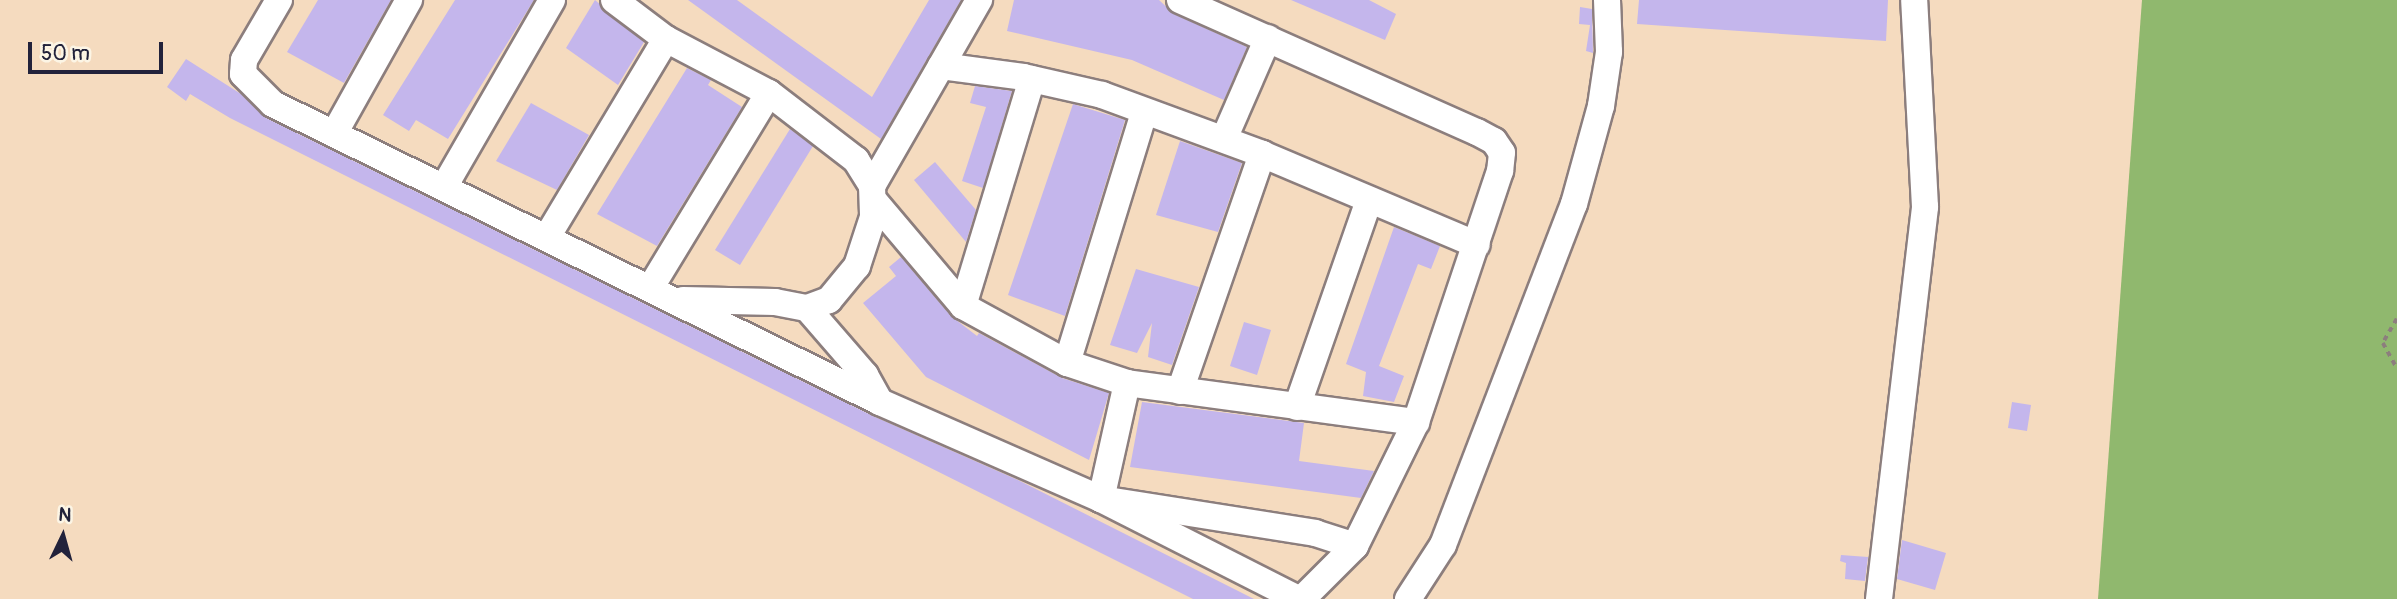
<!DOCTYPE html>
<html>
<head>
<meta charset="utf-8">
<style>
	body { margin:0 }
	#map { position:relative; width:2397px; height:599px; overflow:hidden; background:#f5dbbf; font-family:Pangolin,sans-serif }
	div>[style] { position:absolute }
	.forest>* { inset:0; background:#90b86e }
	.building>* { inset:0; background:#c4b6ec }
	.path>* { height:3.5px; margin-top:-1.75px; transform-origin:0; background:repeating-linear-gradient(90deg,#8c7e7d 0 5px,transparent 0 10px) }
	.roads { filter:drop-shadow(2px 0 #8c7e7d) drop-shadow(-2px 0 #8c7e7d) drop-shadow(0 2px #8c7e7d) drop-shadow(0 -2px #8c7e7d) }
	.minor>* { height:26px; margin:-13px; padding:0 13px; transform-origin:13px; border-radius:13px; background:#fff }
	span { translate:-50% -50%; white-space:nowrap; text-align:center; line-height:1.15; -webkit-text-stroke:6px #fcf5e5; paint-order:stroke }
	.north { position:absolute; left:28px; top:501px; width:70px; height:70px; -webkit-text-stroke:5px #fcf5e5; paint-order:stroke; rotate:5deg; font-size:19px; font-weight:700; line-height:28px; text-align:center; color:#22223b }
	.north::after { content:''; display:block; margin:auto; width:24px; height:32px; background:#22223b; clip-path:polygon(50% 0,100% 100%,50% 72%,0 100%) }
	.scale { position:absolute; left:28px; top:42px; width:135px; height:32px; box-sizing:border-box; border:4px solid #22223b; border-top:0; padding-left:9px; font-size:21px; line-height:24px; white-space:nowrap; color:#22223b; -webkit-text-stroke:5px #fcf5e5; paint-order:stroke }
</style>
</head>
<body>
<div id="map">
	<div class="forest">
		<div style="clip-path:polygon(2142px 0,2397px 0,2397px 599px,2098px 599px)"></div>
	</div>
	<div class="building">
		<div style="clip-path:polygon(318px 0,391px 0,344px 83px,287px 52px)"></div>
		<div style="clip-path:polygon(455px 0,534px 0,448px 139px,416px 120px,409px 131px,383px 115px)"></div>
		<div style="clip-path:polygon(595px 0,644px 42px,618px 85px,566px 48px)"></div>
		<div style="clip-path:polygon(688px 0,737px 0,872px 97px,929px 0,961px 0,881px 139px)"></div>
		<div style="clip-path:polygon(1014px 0,1159px 0,1174px 14px,1247px 47px,1224px 100px,1132px 60px,1007px 31px)"></div>
		<div style="clip-path:polygon(1291px 0,1369px 0,1396px 14px,1385px 40px)"></div>
		<div style="clip-path:polygon(1639px 0,1888px 0,1886px 41px,1637px 24px)"></div>
		<div style="clip-path:polygon(1580px 7px,1592px 9px,1593px 53px,1586px 51px,1590px 25px,1579px 24px)"></div>
		<div style="clip-path:polygon(186px 59px,241px 94px,266px 118px,873px 416px,1018px 480px,1254px 599px,1193px 599px,230px 118px,190px 94px,186px 101px,167px 87px)"></div>
		<div style="clip-path:polygon(687px 68px,711px 80px,708px 85px,742px 107px,657px 246px,597px 214px)"></div>
		<div style="clip-path:polygon(975px 86px,1012px 91px,983px 188px,962px 181px,986px 107px,970px 103px)"></div>
		<div style="clip-path:polygon(531px 103px,589px 135px,557px 190px,496px 161px)"></div>
		<div style="clip-path:polygon(1073px 104px,1125px 120px,1065px 316px,1008px 295px)"></div>
		<div style="clip-path:polygon(790px 129px,813px 146px,740px 265px,715px 250px)"></div>
		<div style="clip-path:polygon(1180px 141px,1242px 163px,1218px 232px,1156px 215px)"></div>
		<div style="clip-path:polygon(935px 162px,976px 210px,966px 242px,914px 180px)"></div>
		<div style="clip-path:polygon(1394px 227px,1440px 246px,1431px 269px,1418px 264px,1379px 366px,1404px 376px,1394px 402px,1363px 396px,1366px 372px,1346px 364px)"></div>
		<div style="clip-path:polygon(901px 257px,951px 316px,977px 336px,979px 333px,1062px 378px,1109px 393px,1089px 460px,926px 377px,863px 303px,896px 276px,889px 267px)"></div>
		<div style="clip-path:polygon(1136px 269px,1199px 287px,1172px 365px,1148px 357px,1152px 323px,1137px 353px,1110px 345px)"></div>
		<div style="clip-path:polygon(1244px 322px,1271px 330px,1257px 375px,1230px 366px)"></div>
		<div style="clip-path:polygon(1142px 402px,1304px 423px,1299px 461px,1374px 471px,1361px 498px,1130px 467px)"></div>
		<div style="clip-path:polygon(2012px 402px,2031px 405px,2027px 431px,2008px 428px)"></div>
		<div style="clip-path:polygon(1902px 540px,1946px 553px,1935px 590px,1897px 579px)"></div>
		<div style="clip-path:polygon(1841px 555px,1868px 557px,1865px 581px,1845px 579px,1846px 563px,1840px 561px)"></div>
	</div>
	<div class="path">
		<div style="left:2397px;top:319px;width:28px;rotate:120deg"></div>
		<div style="left:2383px;top:343px;width:29px;rotate:61deg"></div>
	</div>
	<div class="roads">
		<div class="minor">
			<div style="left:279px;top:0;width:69px;rotate:120.3deg"></div>
			<div style="left:244px;top:60px;width:14px;rotate:94deg"></div>
			<div style="left:243px;top:74px;width:42px;rotate:45deg"></div>
			<div style="left:273px;top:104px;width:676px;rotate:26.15deg"></div>
			<div style="left:880px;top:402px;width:241px;rotate:23.7deg"></div>
			<div style="left:1101px;top:499px;width:221px;rotate:26.9deg"></div>
			<div style="left:614px;top:0;width:65px;rotate:36.9deg"></div>
			<div style="left:666px;top:39px;width:116px;rotate:27.7deg"></div>
			<div style="left:769px;top:93px;width:110px;rotate:37.6deg"></div>
			<div style="left:856px;top:160px;width:31px;rotate:58deg"></div>
			<div style="left:872px;top:186px;width:31px;rotate:88deg"></div>
			<div style="left:873px;top:217px;width:52px;rotate:108.1deg"></div>
			<div style="left:857px;top:266px;width:44px;rotate:129.5deg"></div>
			<div style="left:829px;top:300px;width:23px;rotate:160deg"></div>
			<div style="left:1180px;top:0;width:325px;rotate:24deg"></div>
			<div style="left:1477px;top:132px;width:19px;rotate:28deg"></div>
			<div style="left:1494px;top:141px;width:14px;rotate:56deg"></div>
			<div style="left:1502px;top:153px;width:18px;rotate:96deg"></div>
			<div style="left:1500px;top:171px;width:265px;rotate:108.5deg"></div>
			<div style="left:1416px;top:422px;width:138px;rotate:116.2deg"></div>
			<div style="left:1355px;top:546px;width:75px;rotate:135deg"></div>
			<div style="left:941px;top:66px;width:83px;rotate:7.6deg"></div>
			<div style="left:1023px;top:77px;width:81px;rotate:12.8deg"></div>
			<div style="left:1102px;top:95px;width:171px;rotate:20.2deg"></div>
			<div style="left:1262px;top:154px;width:233px;rotate:22.9deg"></div>
			<div style="left:334px;top:134px;width:154px;rotate:-60.8deg"></div>
			<div style="left:1224px;top:139px;width:110px;rotate:-66.5deg"></div>
			<div style="left:872px;top:186px;width:215px;rotate:-60.1deg"></div>
			<div style="left:444px;top:187px;width:216px;rotate:-60deg"></div>
			<div style="left:875px;top:202px;width:136px;rotate:49.8deg"></div>
			<div style="left:963px;top:306px;width:119px;rotate:28.7deg"></div>
			<div style="left:1067px;top:363px;width:63px;rotate:18.4deg"></div>
			<div style="left:1127px;top:383px;width:292px;rotate:7.7deg"></div>
			<div style="left:547px;top:237px;width:231px;rotate:-59deg"></div>
			<div style="left:651px;top:287px;width:227px;rotate:-58.7deg"></div>
			<div style="left:683px;top:300px;width:92px;rotate:1.2deg"></div>
			<div style="left:775px;top:302px;width:33px;rotate:11deg"></div>
			<div style="left:807px;top:308px;width:89px;rotate:49.1deg"></div>
			<div style="left:865px;top:375px;width:31px;rotate:61deg"></div>
			<div style="left:963px;top:306px;width:237px;rotate:-73.1deg"></div>
			<div style="left:1067px;top:363px;width:262px;rotate:-72.9deg"></div>
			<div style="left:1127px;top:383px;width:119px;rotate:102.6deg"></div>
			<div style="left:1101px;top:499px;width:217px;rotate:9deg"></div>
			<div style="left:1315px;top:533px;width:42px;rotate:18deg"></div>
			<div style="left:1180px;top:391px;width:251px;rotate:-70.9deg"></div>
			<div style="left:1297px;top:407px;width:219px;rotate:-70.8deg"></div>
			<div style="left:1408px;top:599px;width:64px;rotate:-57.1deg"></div>
			<div style="left:1443px;top:545px;width:365px;rotate:-69deg"></div>
			<div style="left:1574px;top:204px;width:102px;rotate:-74.6deg"></div>
			<div style="left:1601px;top:106px;width:55px;rotate:-81.6deg"></div>
			<div style="left:1609px;top:52px;width:52px;rotate:-92.2deg"></div>
			<div style="left:1879px;top:599px;width:395px;rotate:-83.3deg"></div>
			<div style="left:1925px;top:207px;width:207px;rotate:-93deg"></div>
		</div>
	</div>
	<div class="north">N</div>
	<div class="scale">50 m</div>
</div>
</body>
</html>
